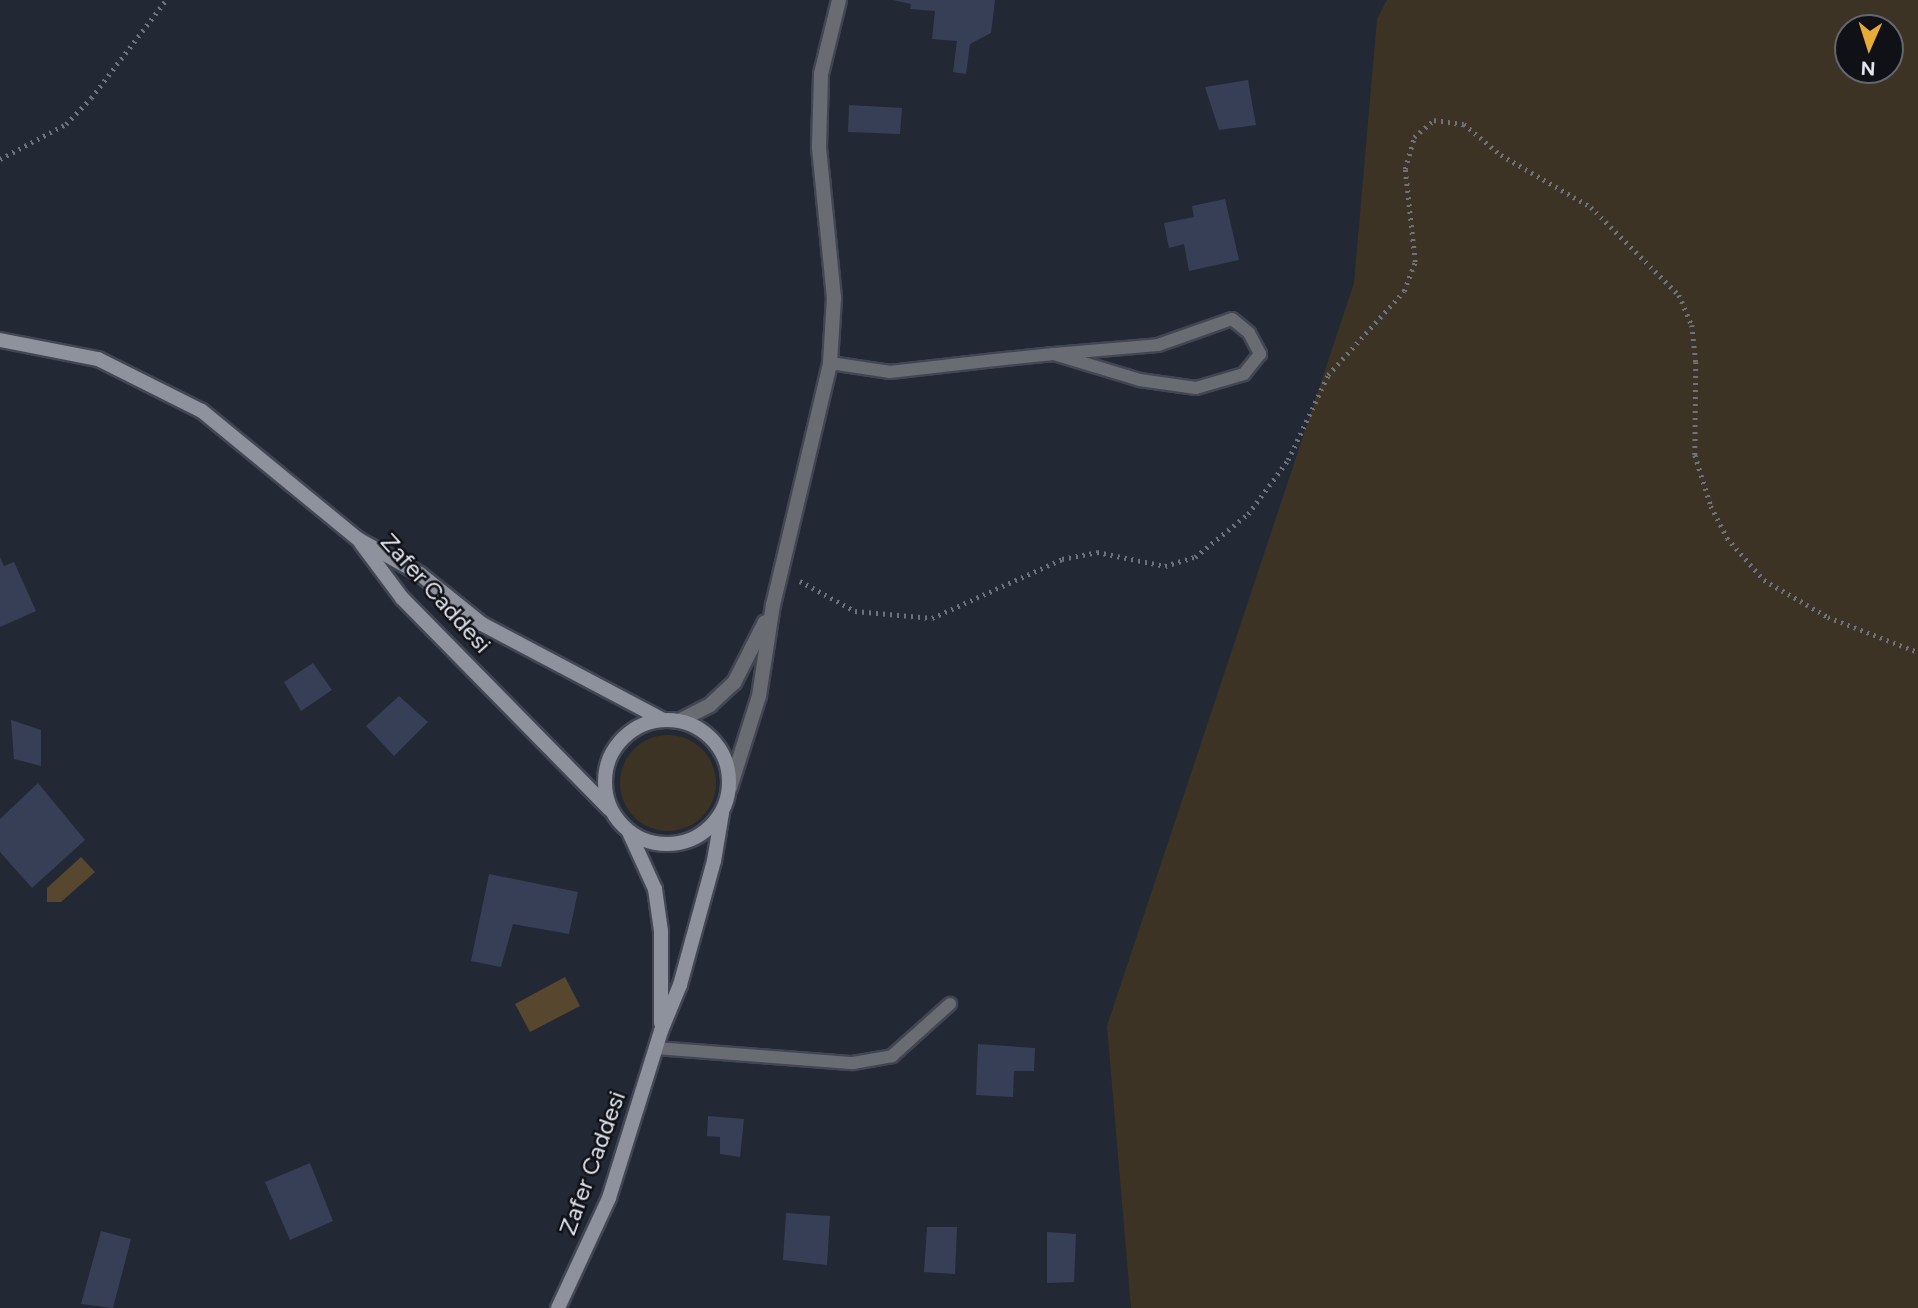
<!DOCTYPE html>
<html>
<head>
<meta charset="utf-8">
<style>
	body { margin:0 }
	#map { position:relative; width:1918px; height:1308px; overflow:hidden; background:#232835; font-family:Figtree,sans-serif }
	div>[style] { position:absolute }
	.green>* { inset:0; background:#3c3325 }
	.round { border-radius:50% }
	.water>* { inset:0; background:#56472e }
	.building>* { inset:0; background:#373f57 }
	.path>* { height:4.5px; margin-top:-2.25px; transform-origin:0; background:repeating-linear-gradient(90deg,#6e727e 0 2px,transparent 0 7px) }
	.roads { filter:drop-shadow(2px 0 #424653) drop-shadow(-2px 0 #424653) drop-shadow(0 2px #424653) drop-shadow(0 -2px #424653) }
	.lane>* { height:12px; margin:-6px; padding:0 6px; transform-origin:6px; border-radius:6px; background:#696c73 }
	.street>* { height:14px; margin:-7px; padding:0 7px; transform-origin:7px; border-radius:7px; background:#696c73 }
	.secondary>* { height:14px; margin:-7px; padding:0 7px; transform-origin:7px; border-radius:7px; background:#8e929d }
	.secondary>.ring { margin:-7px; padding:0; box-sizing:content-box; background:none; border:14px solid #8e929d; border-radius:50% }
	span { translate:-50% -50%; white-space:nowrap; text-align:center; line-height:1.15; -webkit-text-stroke:5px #0f1117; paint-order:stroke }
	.street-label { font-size:24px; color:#e2e5ee }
	.north { position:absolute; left:1834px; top:14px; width:70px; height:70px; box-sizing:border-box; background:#0f1117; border:2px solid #63666d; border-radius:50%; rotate:183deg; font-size:19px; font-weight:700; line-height:28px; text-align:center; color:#e2e5ee }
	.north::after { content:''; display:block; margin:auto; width:24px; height:32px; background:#e8ab37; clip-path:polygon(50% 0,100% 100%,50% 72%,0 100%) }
</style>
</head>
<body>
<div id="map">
	<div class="green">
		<div style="clip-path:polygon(evenodd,1387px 0,1918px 0,1918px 1308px,1131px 1308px,1107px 1026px,1354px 283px,1377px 19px,1387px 0,1890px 28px,1890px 70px,1848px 70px,1848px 28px,1890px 28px)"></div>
		<div class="round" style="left:620px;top:735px;width:96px;height:96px"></div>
	</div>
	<div class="water">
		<div style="clip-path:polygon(81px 857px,95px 872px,61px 902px,47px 902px,47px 888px)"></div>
		<div style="clip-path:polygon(565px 977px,580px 1006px,530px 1032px,515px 1004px)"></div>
	</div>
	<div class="building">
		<div style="clip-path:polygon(893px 0,995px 0,991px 33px,970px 44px,966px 74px,953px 72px,957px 41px,932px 39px,935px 11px,910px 9px,911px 4px)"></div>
		<div style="clip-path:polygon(1248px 80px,1256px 125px,1219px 130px,1205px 87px)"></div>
		<div style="clip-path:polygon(849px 105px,902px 108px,900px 134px,848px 132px)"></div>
		<div style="clip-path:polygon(1225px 199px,1239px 260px,1189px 271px,1184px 244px,1169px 248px,1164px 223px,1194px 217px,1192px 206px)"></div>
		<div style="clip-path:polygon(0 557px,4px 566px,14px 562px,36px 611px,0 627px)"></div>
		<div style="clip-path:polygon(313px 663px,332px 690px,301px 711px,284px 682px)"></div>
		<div style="clip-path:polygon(399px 696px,428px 722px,394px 756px,366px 726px)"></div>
		<div style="clip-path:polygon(11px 720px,41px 730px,41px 766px,14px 759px)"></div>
		<div style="clip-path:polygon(38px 783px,85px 840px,32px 888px,0 852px,0 819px)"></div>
		<div style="clip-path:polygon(489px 874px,578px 892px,569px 934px,513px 924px,501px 967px,471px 961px)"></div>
		<div style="clip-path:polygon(978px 1044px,1035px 1048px,1034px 1071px,1014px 1071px,1013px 1097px,976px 1095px)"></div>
		<div style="clip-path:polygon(708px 1116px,744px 1119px,740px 1157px,720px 1154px,720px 1137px,707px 1136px)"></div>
		<div style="clip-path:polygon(310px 1163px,333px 1221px,290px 1240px,265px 1182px)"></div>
		<div style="clip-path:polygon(786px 1213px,830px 1216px,827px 1265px,783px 1260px)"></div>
		<div style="clip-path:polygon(927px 1227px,957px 1227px,955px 1274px,924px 1272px)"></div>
		<div style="clip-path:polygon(101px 1231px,131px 1239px,113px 1308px,81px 1304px)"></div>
		<div style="clip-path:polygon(1047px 1232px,1076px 1234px,1074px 1282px,1047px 1283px)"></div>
	</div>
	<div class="path">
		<div style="left:0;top:159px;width:75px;rotate:-27.9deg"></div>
		<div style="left:66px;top:124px;width:36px;rotate:-46deg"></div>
		<div style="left:91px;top:98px;width:123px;rotate:-52.6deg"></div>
		<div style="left:800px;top:581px;width:63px;rotate:28.6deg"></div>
		<div style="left:855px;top:611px;width:77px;rotate:5.2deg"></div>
		<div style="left:932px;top:618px;width:143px;rotate:-24.4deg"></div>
		<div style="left:1062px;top:559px;width:36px;rotate:-11deg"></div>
		<div style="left:1097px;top:552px;width:69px;rotate:11.6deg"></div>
		<div style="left:1165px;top:566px;width:31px;rotate:-17deg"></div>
		<div style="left:1195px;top:557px;width:68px;rotate:-39.1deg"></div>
		<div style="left:1248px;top:514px;width:67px;rotate:-53.5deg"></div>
		<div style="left:1288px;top:460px;width:94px;rotate:-64.8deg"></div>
		<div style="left:1328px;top:375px;width:113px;rotate:-47.9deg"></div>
		<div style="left:1404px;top:291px;width:31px;rotate:-69deg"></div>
		<div style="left:1415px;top:262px;width:94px;rotate:-96.1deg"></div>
		<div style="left:1405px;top:169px;width:33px;rotate:-74deg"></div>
		<div style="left:1414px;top:137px;width:26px;rotate:-40deg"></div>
		<div style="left:1434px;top:120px;width:30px;rotate:8deg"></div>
		<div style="left:1464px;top:124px;width:48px;rotate:40deg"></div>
		<div style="left:1501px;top:155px;width:104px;rotate:30deg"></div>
		<div style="left:1591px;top:207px;width:124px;rotate:45deg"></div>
		<div style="left:1679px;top:295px;width:33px;rotate:67deg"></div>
		<div style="left:1692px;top:325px;width:37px;rotate:84deg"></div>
		<div style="left:1696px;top:362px;width:93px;rotate:90.6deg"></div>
		<div style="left:1695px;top:455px;width:53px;rotate:72.6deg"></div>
		<div style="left:1711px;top:506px;width:36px;rotate:63deg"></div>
		<div style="left:1727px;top:538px;width:56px;rotate:48.6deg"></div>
		<div style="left:1764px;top:580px;width:74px;rotate:30deg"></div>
		<div style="left:1828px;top:617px;width:97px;rotate:21.3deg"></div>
	</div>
	<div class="roads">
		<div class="lane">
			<div style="left:830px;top:363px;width:61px;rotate:8.5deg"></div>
			<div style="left:890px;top:372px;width:106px;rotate:-6.5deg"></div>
			<div style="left:995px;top:360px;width:59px;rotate:-5.8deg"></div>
			<div style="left:1054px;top:354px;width:104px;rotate:-4.9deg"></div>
			<div style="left:1158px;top:345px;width:78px;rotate:-19.4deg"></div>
			<div style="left:1232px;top:319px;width:22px;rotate:39deg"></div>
			<div style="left:1249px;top:333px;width:24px;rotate:62deg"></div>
			<div style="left:1260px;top:354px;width:26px;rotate:129deg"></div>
			<div style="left:1244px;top:374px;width:50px;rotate:163.7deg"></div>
			<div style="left:1196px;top:388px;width:57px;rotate:-171.9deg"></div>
			<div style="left:1140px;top:380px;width:90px;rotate:-163.2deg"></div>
			<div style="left:656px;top:1048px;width:198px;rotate:4.4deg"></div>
			<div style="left:853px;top:1063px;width:40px;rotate:-10deg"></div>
			<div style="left:892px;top:1056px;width:78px;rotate:-41.9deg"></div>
		</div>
		<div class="street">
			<div style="left:679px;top:721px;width:35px;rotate:-27deg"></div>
			<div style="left:710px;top:705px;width:33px;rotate:-43deg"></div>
			<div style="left:734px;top:683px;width:68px;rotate:-63.1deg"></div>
			<div style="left:730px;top:788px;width:96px;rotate:-72.5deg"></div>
			<div style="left:759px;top:696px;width:92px;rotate:-81.3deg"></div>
			<div style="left:773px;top:605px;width:249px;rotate:-76.7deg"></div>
			<div style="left:830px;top:363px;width:65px;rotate:-86.5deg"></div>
			<div style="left:834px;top:298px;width:152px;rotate:-95.7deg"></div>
			<div style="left:819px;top:147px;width:73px;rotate:-88.4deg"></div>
			<div style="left:821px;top:74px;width:76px;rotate:-76.3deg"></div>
		</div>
		<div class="secondary">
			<div style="left:0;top:340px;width:100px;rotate:11deg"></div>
			<div style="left:98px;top:359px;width:116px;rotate:26.6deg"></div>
			<div style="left:202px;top:411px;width:202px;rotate:39.4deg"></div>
			<div style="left:358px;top:539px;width:71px;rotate:29.4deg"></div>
			<div style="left:420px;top:574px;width:80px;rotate:38.9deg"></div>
			<div style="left:482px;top:624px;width:205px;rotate:27.9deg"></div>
			<div style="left:361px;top:543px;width:69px;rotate:53.3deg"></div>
			<div style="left:402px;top:598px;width:296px;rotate:45.5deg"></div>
			<div class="ring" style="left:605px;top:720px;width:110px;height:110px"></div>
			<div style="left:629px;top:832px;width:63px;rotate:65.5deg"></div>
			<div style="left:655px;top:889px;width:42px;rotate:81.9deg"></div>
			<div style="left:661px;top:931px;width:92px;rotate:90deg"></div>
			<div style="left:558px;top:1308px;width:121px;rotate:-65.1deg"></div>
			<div style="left:609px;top:1198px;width:175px;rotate:-72.7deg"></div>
			<div style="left:661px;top:1031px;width:50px;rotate:-67.6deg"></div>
			<div style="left:680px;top:985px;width:129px;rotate:-74.7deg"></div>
			<div style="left:714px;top:861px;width:49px;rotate:-80.5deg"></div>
		</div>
	</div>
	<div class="street-label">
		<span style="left:436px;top:593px;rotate:48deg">Zafer Caddesi</span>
		<span style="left:592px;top:1163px;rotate:-70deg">Zafer Caddesi</span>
	</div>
	<div class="north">N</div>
</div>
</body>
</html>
